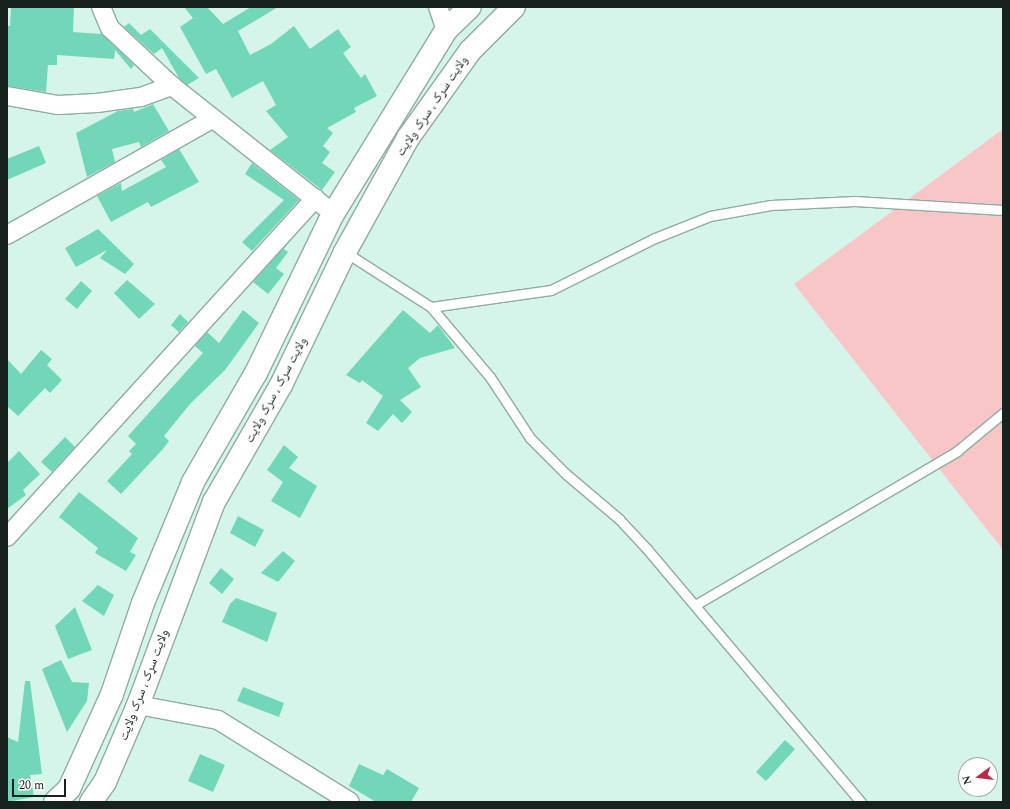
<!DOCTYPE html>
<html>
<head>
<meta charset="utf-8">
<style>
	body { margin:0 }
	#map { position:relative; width:1010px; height:809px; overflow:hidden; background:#d6f5ea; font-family:Spectral,"Noto Naskh Arabic",serif }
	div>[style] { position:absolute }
	.green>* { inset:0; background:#f9c6c7 }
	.building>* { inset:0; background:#72d6b8 }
	.roads { filter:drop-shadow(1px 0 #90aca2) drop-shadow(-1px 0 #90aca2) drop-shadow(0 1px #90aca2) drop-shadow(0 -1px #90aca2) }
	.service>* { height:9px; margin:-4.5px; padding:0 4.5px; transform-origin:4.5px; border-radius:4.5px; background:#fff }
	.minor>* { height:18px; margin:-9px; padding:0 9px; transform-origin:9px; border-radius:9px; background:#fff }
	.secondary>* { height:22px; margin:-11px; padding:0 11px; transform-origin:11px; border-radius:11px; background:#fff }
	span { translate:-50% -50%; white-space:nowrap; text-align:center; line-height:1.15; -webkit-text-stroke:4px #fff; paint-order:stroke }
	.street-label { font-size:13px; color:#17221e }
	.frame { position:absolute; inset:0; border:8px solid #17221e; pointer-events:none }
	.north { position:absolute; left:958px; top:757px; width:40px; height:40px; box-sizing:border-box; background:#fff; border:1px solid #a2a7a5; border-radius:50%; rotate:255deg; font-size:11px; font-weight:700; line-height:16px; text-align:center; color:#17221e }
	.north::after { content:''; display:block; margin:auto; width:14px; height:18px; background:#bb2a43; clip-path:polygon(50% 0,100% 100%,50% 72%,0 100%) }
	.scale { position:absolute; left:12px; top:779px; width:54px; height:18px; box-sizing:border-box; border:2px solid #17221e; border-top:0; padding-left:5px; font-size:12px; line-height:14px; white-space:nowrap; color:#17221e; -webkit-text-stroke:3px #fff; paint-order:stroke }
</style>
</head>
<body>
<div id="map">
	<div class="green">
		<div style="clip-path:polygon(1003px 129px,1003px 550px,794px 284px)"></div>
	</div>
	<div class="building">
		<div style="clip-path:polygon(11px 7px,74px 7px,73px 32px,102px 34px,134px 65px,131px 69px,115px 50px,114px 59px,57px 55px,57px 65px,48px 65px,46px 92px,7px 86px,7px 26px,10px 26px)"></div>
		<div style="clip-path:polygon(184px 7px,207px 7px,223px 24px,251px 7px,278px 7px,238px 31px,250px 55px,271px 44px,294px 26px,310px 49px,338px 29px,351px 47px,343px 53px,361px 78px,365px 74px,377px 96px,354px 108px,356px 112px,327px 128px,333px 133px,323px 146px,330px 152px,322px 163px,335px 172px,322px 190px,270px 150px,288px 137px,266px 111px,276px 105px,263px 81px,232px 98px,216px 69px,206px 74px,180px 27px,193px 18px)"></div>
		<div style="clip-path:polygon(129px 23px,141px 35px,150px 29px,199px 78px,187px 85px,179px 78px,162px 48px,154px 54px,124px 27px)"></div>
		<div style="clip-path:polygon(153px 104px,169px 131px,141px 147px,139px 142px,112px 149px,115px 162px,87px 177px,76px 133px,118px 111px,133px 109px,134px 112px)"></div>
		<div style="clip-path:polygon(39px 146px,46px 163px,7px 180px,7px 159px)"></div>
		<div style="clip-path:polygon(179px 149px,199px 182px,151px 207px,148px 202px,111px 222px,97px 196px,121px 183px,122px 191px,166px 167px,161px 160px)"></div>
		<div style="clip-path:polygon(252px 163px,299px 200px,252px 251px,242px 242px,284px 200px,245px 174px)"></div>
		<div style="clip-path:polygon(98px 229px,134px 264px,125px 274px,100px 258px,107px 250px,76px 267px,65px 248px)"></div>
		<div style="clip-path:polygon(290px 241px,284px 249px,288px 252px,276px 268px,284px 274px,268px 294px,253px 282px)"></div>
		<div style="clip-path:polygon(127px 280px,155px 304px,139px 319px,114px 293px)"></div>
		<div style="clip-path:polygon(81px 281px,92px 291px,77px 309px,65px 299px)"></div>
		<div style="clip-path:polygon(243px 310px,259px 323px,225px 370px,190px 404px,164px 436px,169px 441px,163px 449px,121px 494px,107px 481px,132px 454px,129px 451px,136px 444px,128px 436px,203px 353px,195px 346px,207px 332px,219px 343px)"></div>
		<div style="clip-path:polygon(403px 310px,430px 333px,438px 325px,455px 348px,420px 358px,408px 368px,421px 387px,400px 400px,412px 412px,402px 423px,393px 414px,378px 431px,366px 423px,383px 396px,362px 380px,360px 383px,346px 375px)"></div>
		<div style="clip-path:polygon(180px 314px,188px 322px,179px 332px,171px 325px)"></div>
		<div style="clip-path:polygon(41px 350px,52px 359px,47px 365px,62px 380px,50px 393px,45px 388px,18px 416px,7px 406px,7px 359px,21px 374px)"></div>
		<div style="clip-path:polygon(65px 437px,75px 447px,52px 472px,41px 462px)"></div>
		<div style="clip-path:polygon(284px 445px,298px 457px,289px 468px,317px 486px,300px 518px,271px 501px,283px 482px,267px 470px)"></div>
		<div style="clip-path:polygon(19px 451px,40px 474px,23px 490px,26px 495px,7px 509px,7px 463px)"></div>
		<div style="clip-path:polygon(79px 492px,138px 538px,130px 552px,136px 555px,126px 571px,95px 553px,98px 548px,59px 517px)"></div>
		<div style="clip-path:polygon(238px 516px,264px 530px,255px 547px,230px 533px)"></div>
		<div style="clip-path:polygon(283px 551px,295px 561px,278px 582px,261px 573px)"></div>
		<div style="clip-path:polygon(221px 568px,234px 579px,222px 594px,209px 583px)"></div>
		<div style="clip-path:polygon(98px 585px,114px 595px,104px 616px,82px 601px)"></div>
		<div style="clip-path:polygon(236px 598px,277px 613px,267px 642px,222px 622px,230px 604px)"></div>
		<div style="clip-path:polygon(75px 607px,92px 650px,68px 659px,55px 626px)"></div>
		<div style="clip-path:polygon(61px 660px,72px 682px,89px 683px,87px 701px,67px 732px,42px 669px)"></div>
		<div style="clip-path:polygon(25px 681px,30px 681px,42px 774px,30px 775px,34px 797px,7px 802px,7px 737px,18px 742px)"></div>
		<div style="clip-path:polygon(243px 687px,284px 703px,279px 717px,237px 701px)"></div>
		<div style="clip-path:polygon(785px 740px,795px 749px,766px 781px,756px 772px)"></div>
		<div style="clip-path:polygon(200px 754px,225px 765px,213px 792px,188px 781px)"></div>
		<div style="clip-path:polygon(359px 764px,383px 775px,387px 769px,419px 788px,411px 802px,376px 802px,349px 786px)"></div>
	</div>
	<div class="roads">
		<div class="service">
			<div style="left:345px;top:252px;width:102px;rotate:32.6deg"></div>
			<div style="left:431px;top:307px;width:92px;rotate:49.9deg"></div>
			<div style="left:490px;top:377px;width:73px;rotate:56.7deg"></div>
			<div style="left:530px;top:438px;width:51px;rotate:45deg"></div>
			<div style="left:566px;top:474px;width:70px;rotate:40.3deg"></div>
			<div style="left:619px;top:519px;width:41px;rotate:47deg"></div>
			<div style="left:647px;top:549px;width:331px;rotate:49.8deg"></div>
			<div style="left:431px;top:307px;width:121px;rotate:-8.1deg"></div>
			<div style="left:551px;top:290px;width:116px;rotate:-26.6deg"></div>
			<div style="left:655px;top:238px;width:59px;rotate:-21.8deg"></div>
			<div style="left:710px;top:216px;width:62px;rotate:-10.2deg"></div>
			<div style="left:771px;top:205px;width:84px;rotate:-2.7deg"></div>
			<div style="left:855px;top:201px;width:148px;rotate:3.5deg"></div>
			<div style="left:695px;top:605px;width:304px;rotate:-30.4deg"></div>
			<div style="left:957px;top:451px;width:60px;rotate:-39.6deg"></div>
		</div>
		<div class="minor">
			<div style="left:101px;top:7px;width:23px;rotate:67deg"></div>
			<div style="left:110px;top:28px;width:85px;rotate:43.1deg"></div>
			<div style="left:172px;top:86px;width:194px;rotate:38.3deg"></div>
			<div style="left:438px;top:7px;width:24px;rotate:71deg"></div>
			<div style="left:7px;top:96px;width:52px;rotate:10deg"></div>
			<div style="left:58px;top:105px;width:39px;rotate:-3deg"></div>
			<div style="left:97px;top:103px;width:44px;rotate:-7.8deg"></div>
			<div style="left:141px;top:97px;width:33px;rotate:-20deg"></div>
			<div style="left:7px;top:235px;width:236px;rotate:-29.5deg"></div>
			<div style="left:7px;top:537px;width:458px;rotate:-47.7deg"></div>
			<div style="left:138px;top:705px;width:81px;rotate:10.6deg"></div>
			<div style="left:218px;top:720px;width:155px;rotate:31.8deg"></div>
		</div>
		<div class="secondary">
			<div style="left:55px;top:802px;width:19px;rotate:-43deg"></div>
			<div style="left:69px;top:789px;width:104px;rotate:-65.6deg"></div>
			<div style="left:112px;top:694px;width:96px;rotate:-71.2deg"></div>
			<div style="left:143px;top:603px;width:131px;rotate:-67.5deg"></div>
			<div style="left:193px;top:482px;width:126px;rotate:-60deg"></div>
			<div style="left:256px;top:373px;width:177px;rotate:-64.2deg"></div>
			<div style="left:333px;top:214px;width:216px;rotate:-58.4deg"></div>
			<div style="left:446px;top:30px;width:33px;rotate:-44deg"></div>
			<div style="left:91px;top:802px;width:24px;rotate:-55deg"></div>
			<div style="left:105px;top:782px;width:84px;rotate:-66.8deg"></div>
			<div style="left:138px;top:705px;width:217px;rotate:-69.5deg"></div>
			<div style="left:214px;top:502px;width:135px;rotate:-60.2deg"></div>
			<div style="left:281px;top:385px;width:148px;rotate:-64.3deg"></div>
			<div style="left:345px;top:252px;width:130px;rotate:-61.1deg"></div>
			<div style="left:408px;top:138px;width:107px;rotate:-54.5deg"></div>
			<div style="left:470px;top:51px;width:62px;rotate:-45deg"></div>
		</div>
	</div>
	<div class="street-label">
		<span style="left:432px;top:106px;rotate:-56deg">ولایت سړک ، سرک ولایت</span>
		<span style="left:276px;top:390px;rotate:-62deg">ولایت سړک ، سرک ولایت</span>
		<span style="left:144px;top:685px;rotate:-69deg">ولایت سړک ، سرک ولایت</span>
	</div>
	<div class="frame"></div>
	<div class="north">N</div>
	<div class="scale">20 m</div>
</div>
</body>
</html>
